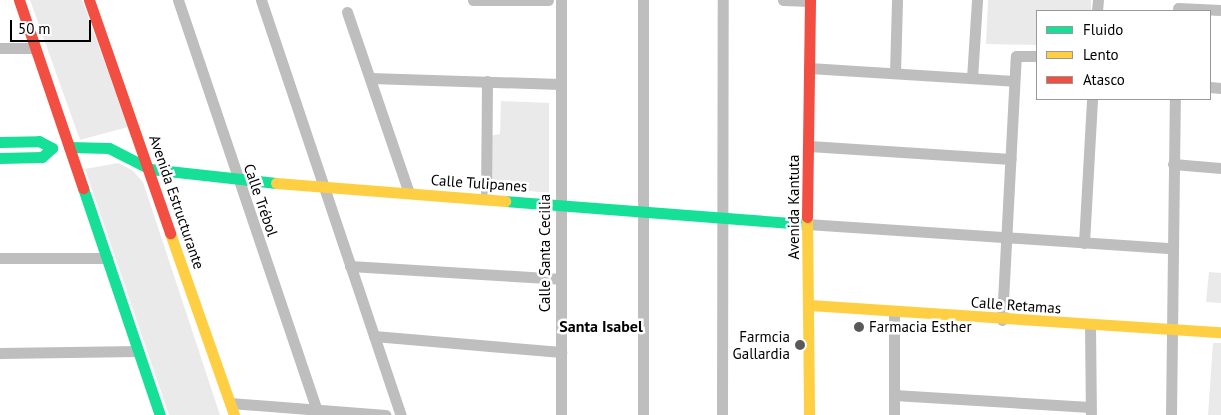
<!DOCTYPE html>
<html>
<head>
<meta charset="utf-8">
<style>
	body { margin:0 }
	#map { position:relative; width:1221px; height:415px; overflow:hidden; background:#fff; font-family:"PT Sans",sans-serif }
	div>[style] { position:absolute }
	.green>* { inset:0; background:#eaeaea }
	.street>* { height:11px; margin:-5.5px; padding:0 5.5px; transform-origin:5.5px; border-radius:5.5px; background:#bebebe }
	.fast>* { height:11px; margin:-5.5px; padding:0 5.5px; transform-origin:5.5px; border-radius:5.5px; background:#16e098 }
	.slow>* { height:11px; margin:-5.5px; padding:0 5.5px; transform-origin:5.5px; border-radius:5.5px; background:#ffcf43 }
	.jam>* { height:11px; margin:-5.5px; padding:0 5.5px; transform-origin:5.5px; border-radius:5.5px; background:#f24e42 }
	.dots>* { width:14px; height:14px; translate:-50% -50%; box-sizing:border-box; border:2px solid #fff; border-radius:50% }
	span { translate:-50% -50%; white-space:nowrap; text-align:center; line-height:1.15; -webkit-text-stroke:5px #fff; paint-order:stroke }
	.street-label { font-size:15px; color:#000 }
	.poi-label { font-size:15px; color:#000 }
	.left { translate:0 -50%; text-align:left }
	.right { translate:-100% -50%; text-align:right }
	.neighbourhood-label { font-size:16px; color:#000; font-weight:700 }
	.legend { position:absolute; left:1036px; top:10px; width:175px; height:90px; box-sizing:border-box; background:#fff; border:1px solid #999; margin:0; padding:6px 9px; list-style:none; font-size:15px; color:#000 }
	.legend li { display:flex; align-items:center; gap:10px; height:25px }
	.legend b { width:25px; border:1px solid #999 }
	.scale { position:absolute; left:10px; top:20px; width:81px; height:22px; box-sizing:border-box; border:2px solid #000; border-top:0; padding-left:6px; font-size:15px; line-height:18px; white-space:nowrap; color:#000; -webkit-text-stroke:4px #fff; paint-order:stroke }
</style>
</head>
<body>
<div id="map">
	<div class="green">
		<div style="clip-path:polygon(30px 0,82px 0,128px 127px,80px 140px)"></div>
		<div style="clip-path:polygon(988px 0,1091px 0,1091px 11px,1037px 11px,1037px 45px,986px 44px)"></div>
		<div style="clip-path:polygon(501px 101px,549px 103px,549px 193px,492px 187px,488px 136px,500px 134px)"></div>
		<div style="clip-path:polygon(118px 163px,132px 170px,143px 182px,220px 415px,169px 415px,85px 169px)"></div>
		<div style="clip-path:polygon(1209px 272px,1221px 273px,1221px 303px,1206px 302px)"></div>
		<div style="clip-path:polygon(1213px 343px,1221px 343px,1221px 415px,1208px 415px)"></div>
	</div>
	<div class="street">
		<div style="left:178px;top:0;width:433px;rotate:71.3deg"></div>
		<div style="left:261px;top:0;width:438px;rotate:71.4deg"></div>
		<div style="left:473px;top:0;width:75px"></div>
		<div style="left:643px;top:0;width:415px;rotate:90deg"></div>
		<div style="left:783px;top:0;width:27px;rotate:2deg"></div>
		<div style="left:1178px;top:8px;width:43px;rotate:2.7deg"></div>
		<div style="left:1097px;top:11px;width:11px;rotate:-85deg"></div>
		<div style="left:347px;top:12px;width:191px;rotate:71.1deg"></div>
		<div style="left:0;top:48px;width:35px"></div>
		<div style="left:809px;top:68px;width:205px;rotate:3.6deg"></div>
		<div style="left:895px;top:73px;width:73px;rotate:-88.4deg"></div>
		<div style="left:370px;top:78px;width:190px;rotate:1.8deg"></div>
		<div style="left:972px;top:78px;width:78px;rotate:-86.3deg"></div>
		<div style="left:1210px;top:87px;width:11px;rotate:5deg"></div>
		<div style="left:809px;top:146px;width:202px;rotate:3.7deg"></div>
		<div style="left:1173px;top:164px;width:48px;rotate:4.8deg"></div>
		<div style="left:486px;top:198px;width:117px;rotate:-89.5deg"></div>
		<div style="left:807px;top:224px;width:365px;rotate:3.8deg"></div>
		<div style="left:1084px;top:243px;width:144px;rotate:-86.8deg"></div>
		<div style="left:0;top:258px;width:107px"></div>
		<div style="left:350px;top:266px;width:211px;rotate:3.5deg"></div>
		<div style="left:894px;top:311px;width:104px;rotate:90deg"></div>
		<div style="left:1002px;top:320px;width:264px;rotate:-87deg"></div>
		<div style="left:1016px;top:56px;width:21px"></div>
		<div style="left:1090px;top:324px;width:91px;rotate:89.4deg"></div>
		<div style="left:374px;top:336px;width:188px;rotate:4.9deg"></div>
		<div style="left:0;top:353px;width:138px;rotate:-0.8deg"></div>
		<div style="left:894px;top:395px;width:196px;rotate:3.5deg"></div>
		<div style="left:230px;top:403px;width:156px;rotate:4.4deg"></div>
		<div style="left:561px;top:415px;width:415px;rotate:-90deg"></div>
		<div style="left:722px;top:415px;width:415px;rotate:-89.9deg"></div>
		<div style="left:1171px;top:415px;width:316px;rotate:-89.3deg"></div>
	</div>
	<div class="fast">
		<div style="left:0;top:142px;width:39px;rotate:-1deg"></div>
		<div style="left:39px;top:141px;width:15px;rotate:28deg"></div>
		<div style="left:52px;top:148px;width:13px;rotate:138deg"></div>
		<div style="left:42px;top:157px;width:42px;rotate:178.6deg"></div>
		<div style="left:69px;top:147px;width:40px;rotate:1.4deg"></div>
		<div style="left:109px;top:148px;width:46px;rotate:27.1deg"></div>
		<div style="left:150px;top:169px;width:127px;rotate:6.3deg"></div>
		<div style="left:83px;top:188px;width:240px;rotate:71.3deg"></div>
		<div style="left:505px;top:201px;width:303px;rotate:4.4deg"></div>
	</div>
	<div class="slow">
		<div style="left:276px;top:183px;width:230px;rotate:4.5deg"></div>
		<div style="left:807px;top:217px;width:198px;rotate:89.4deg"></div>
		<div style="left:170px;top:233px;width:193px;rotate:70.6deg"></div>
		<div style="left:810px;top:305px;width:412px;rotate:3.8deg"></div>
	</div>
	<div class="jam">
		<div style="left:19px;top:0;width:199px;rotate:71.2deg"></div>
		<div style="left:89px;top:0;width:247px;rotate:70.8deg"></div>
		<div style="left:807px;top:217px;width:217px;rotate:-89.2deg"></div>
	</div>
	<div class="dots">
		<div style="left:859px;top:327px;background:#595959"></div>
		<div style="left:800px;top:345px;background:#595959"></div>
	</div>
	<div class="street-label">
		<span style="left:479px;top:183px;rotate:4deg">Calle Tulipanes</span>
		<span style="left:261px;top:200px;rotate:71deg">Calle Trébol</span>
		<span style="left:177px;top:202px;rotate:71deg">Avenida Estructurante</span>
		<span style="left:794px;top:207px;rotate:-90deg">Avenida Kantuta</span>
		<span style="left:545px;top:253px;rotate:-90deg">Calle Santa Cecilia</span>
		<span style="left:1016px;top:305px;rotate:4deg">Calle Retamas</span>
	</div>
	<div class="poi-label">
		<span class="left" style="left:869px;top:327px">Farmacia Esther</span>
		<span class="right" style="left:790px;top:345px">Farmcia<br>Gallardia</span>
	</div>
	<div class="neighbourhood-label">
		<span style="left:601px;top:326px">Santa Isabel</span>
	</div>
	<ul class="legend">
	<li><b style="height:6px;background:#16e098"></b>Fluido</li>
	<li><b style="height:6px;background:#ffcf43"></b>Lento</li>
	<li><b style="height:6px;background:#f24e42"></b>Atasco</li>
	</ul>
	<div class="scale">50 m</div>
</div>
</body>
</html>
